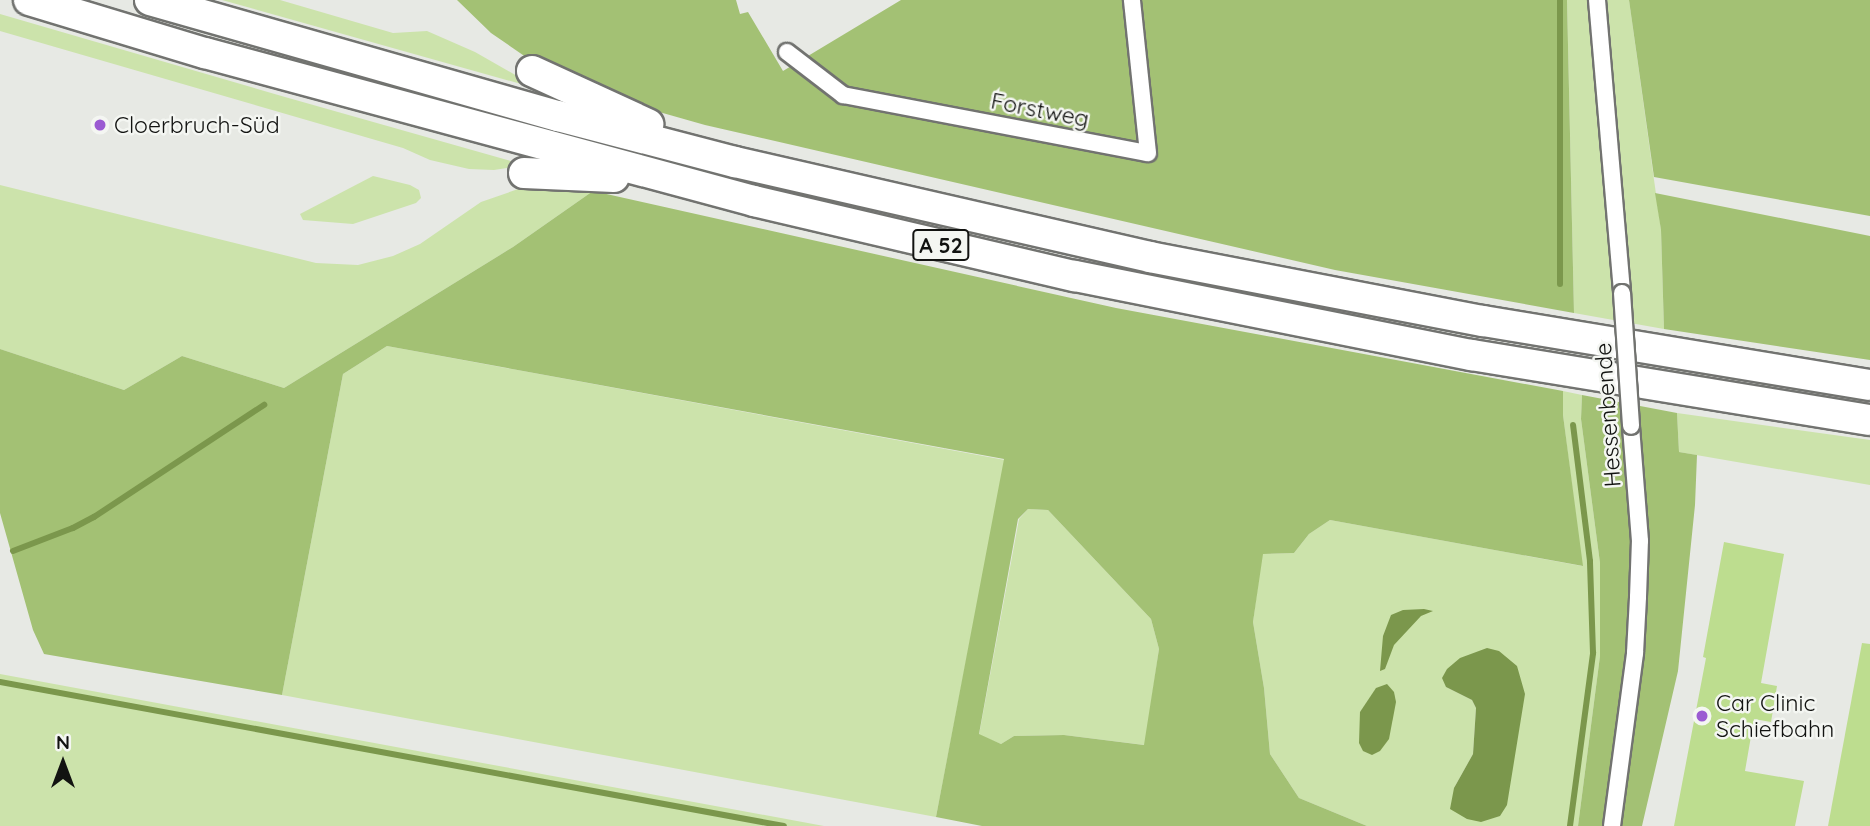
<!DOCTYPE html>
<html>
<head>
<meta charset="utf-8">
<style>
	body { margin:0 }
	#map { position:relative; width:1870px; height:826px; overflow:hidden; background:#e7e9e4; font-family:Quicksand,sans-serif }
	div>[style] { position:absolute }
	.green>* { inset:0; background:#cce3ab }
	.forest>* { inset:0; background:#a3c174 }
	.water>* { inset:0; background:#7b974c }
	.stream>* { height:6px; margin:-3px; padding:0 3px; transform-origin:3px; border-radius:3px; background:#7b974c }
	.building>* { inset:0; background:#bddd8f }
	.roads { filter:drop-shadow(2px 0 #727370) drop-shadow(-2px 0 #727370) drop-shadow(0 2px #727370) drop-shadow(0 -2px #727370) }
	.minor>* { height:16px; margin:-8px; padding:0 8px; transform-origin:8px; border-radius:8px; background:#fff }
	.motorway>* { height:30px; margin:-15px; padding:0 15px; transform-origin:15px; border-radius:15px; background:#fff }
	.bridges { filter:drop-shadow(2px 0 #727370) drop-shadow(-2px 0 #727370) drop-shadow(0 2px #727370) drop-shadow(0 -2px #727370) }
	.minor-bridge>* { height:16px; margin:-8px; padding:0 8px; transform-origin:8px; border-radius:8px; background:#fff }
	.dots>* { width:19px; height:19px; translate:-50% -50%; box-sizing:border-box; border:4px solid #f4f6f2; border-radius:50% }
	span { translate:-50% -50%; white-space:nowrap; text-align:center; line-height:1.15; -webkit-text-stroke:5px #f4f6f2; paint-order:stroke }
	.shield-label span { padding:2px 5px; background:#f4f6f2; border:2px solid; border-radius:5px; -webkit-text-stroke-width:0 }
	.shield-label { font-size:21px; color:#121311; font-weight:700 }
	.street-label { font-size:23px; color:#121311 }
	.poi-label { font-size:23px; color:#121311 }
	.left { translate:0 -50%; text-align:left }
	.north { position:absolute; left:28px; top:728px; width:70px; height:70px; -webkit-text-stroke:5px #f4f6f2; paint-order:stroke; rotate:0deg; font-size:19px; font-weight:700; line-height:28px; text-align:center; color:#121311 }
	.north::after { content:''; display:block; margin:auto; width:24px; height:32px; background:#121311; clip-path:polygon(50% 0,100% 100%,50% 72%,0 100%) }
</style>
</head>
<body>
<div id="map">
	<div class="green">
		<div style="clip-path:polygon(222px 0,280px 0,393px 33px,427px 31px,475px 52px,524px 80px,521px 84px)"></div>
		<div style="clip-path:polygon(1567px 0,1629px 0,1661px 230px,1664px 329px,1574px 313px)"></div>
		<div style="clip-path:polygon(0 14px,285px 97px,525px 165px,494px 170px,469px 169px,430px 160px,403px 148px,0 31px)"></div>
		<div style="clip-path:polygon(373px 176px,410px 185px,419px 190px,421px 198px,416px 203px,353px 224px,303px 220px,300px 214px)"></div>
		<div style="clip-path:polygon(0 185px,316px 263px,358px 265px,393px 256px,420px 244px,481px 202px,524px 187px,593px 191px,513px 247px,284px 388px,182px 356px,124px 390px,0 349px)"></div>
		<div style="clip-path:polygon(387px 346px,1005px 460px,936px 817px,282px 695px,343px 374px)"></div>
		<div style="clip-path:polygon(evenodd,1563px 391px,1582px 395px,1581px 419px,1600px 563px,1600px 656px,1578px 826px,1367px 826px,1299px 798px,1270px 754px,1264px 688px,1253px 622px,1262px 554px,1294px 553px,1309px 534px,1330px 520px,1582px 566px,1563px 415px,1563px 391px,1446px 687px,1525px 694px,1454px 788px,1473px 754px,1476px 708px,1472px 700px,1446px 687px)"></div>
		<div style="clip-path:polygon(1677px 413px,1870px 440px,1870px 485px,1679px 452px)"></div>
		<div style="clip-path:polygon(1028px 509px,1048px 510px,1151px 619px,1159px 649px,1145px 745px,1064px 735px,1014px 736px,1001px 744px,979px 735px,1019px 519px)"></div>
		<div style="clip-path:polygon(0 674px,824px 826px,0 826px)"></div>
	</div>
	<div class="forest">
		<div style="clip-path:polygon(457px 0,736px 0,740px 14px,748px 12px,783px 71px,901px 0,1567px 0,1574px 313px,1335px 270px,705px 125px,624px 102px,536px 64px,491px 33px)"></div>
		<div style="clip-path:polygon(1629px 0,1870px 0,1870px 216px,1654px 177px)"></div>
		<div style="clip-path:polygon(evenodd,593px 191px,1116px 308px,1563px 391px,1563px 415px,1583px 566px,1330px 520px,1309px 534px,1294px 553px,1263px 554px,1253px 622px,1264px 688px,1270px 754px,1299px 798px,1367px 826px,982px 826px,936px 817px,1004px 459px,387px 346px,343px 374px,282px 695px,44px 654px,33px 630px,0 513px,0 349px,124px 390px,182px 356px,284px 388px,513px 247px,593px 191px,1028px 509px,1048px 510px,1151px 619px,1159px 649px,1144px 745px,1064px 735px,1014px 736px,1001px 744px,979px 734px,1018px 519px,1028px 509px)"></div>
		<div style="clip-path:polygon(1655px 193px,1870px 236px,1870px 360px,1664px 329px,1661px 230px)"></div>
		<div style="clip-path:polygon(1582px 395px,1677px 413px,1679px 452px,1697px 455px,1695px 505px,1678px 671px,1642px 826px,1578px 826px,1600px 656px,1600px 563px,1581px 419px)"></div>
	</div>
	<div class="water">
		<div style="clip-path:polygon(1424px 609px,1433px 611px,1421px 616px,1394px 645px,1385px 669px,1380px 671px,1383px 636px,1391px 615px,1403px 610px)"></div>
		<div style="clip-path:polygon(1487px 648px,1499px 651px,1517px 666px,1525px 694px,1507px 805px,1500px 816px,1481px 822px,1467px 819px,1450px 809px,1454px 788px,1473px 754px,1476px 708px,1472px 700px,1446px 687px,1442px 678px,1447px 669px,1460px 658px)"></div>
		<div style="clip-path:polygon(1387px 684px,1394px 692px,1396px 702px,1389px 739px,1380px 751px,1372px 755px,1363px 751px,1359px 743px,1360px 712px,1376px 688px)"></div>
	</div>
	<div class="stream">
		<div style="left:1560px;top:284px;width:284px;rotate:-90deg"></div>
		<div style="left:13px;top:551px;width:64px;rotate:-21deg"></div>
		<div style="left:73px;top:528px;width:24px;rotate:-28deg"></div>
		<div style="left:94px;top:517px;width:204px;rotate:-33.4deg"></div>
		<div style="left:0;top:682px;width:797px;rotate:10.41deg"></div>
		<div style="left:1570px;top:826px;width:175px;rotate:-82.4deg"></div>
		<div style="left:1593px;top:653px;width:92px;rotate:-91.9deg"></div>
		<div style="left:1590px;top:561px;width:137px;rotate:-97.1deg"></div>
	</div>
	<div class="building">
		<div style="clip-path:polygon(1724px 542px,1784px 554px,1761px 683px,1777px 686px,1771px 722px,1754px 719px,1745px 771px,1804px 781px,1795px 826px,1674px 826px,1706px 658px,1703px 657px)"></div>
		<div style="clip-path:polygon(1862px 643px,1870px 644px,1870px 826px,1828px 826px)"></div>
	</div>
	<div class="roads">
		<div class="minor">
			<div style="left:1597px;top:0;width:294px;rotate:85.1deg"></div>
			<div style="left:787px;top:52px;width:71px;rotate:37.5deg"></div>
			<div style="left:843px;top:95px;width:310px;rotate:10.8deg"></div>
			<div style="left:1148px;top:153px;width:154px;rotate:-96deg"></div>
			<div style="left:1612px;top:826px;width:175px;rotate:-82.4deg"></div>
			<div style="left:1635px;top:653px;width:56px;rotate:-86.9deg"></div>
			<div style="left:1638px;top:597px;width:56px;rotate:-88deg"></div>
			<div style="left:1640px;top:541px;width:115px;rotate:-94.5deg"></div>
		</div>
		<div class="motorway">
			<div style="left:29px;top:0;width:184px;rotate:16.8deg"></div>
			<div style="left:205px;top:53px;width:569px;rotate:15.09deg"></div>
			<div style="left:754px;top:201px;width:330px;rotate:13.2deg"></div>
			<div style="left:1075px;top:276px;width:405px;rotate:11.3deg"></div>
			<div style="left:1472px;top:355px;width:403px;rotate:9.3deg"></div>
			<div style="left:150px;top:0;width:424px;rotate:15.9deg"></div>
			<div style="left:558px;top:116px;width:183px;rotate:14.6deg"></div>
			<div style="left:735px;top:162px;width:426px;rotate:12.9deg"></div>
			<div style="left:1150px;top:257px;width:339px;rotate:10.9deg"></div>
			<div style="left:1483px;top:321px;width:392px;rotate:9.4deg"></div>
			<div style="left:532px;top:71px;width:128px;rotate:24.6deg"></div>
			<div style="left:524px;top:173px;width:90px;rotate:2.5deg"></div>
		</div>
	</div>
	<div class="bridges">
		<div class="minor-bridge">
			<div style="left:1622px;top:293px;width:133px;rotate:86.1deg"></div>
		</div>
	</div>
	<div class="dots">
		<div style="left:100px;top:125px;background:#9b5bd2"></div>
		<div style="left:1702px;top:716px;background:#9b5bd2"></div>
	</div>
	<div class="shield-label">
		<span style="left:941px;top:245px">A 52</span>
	</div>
	<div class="street-label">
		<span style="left:1040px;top:110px;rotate:11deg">Forstweg</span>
		<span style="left:1608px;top:415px;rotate:-94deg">Hessenbende</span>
	</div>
	<div class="poi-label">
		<span class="left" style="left:114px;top:125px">Cloerbruch-Süd</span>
		<span class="left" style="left:1716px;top:716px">Car Clinic<br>Schiefbahn</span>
	</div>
	<div class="north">N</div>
</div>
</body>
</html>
